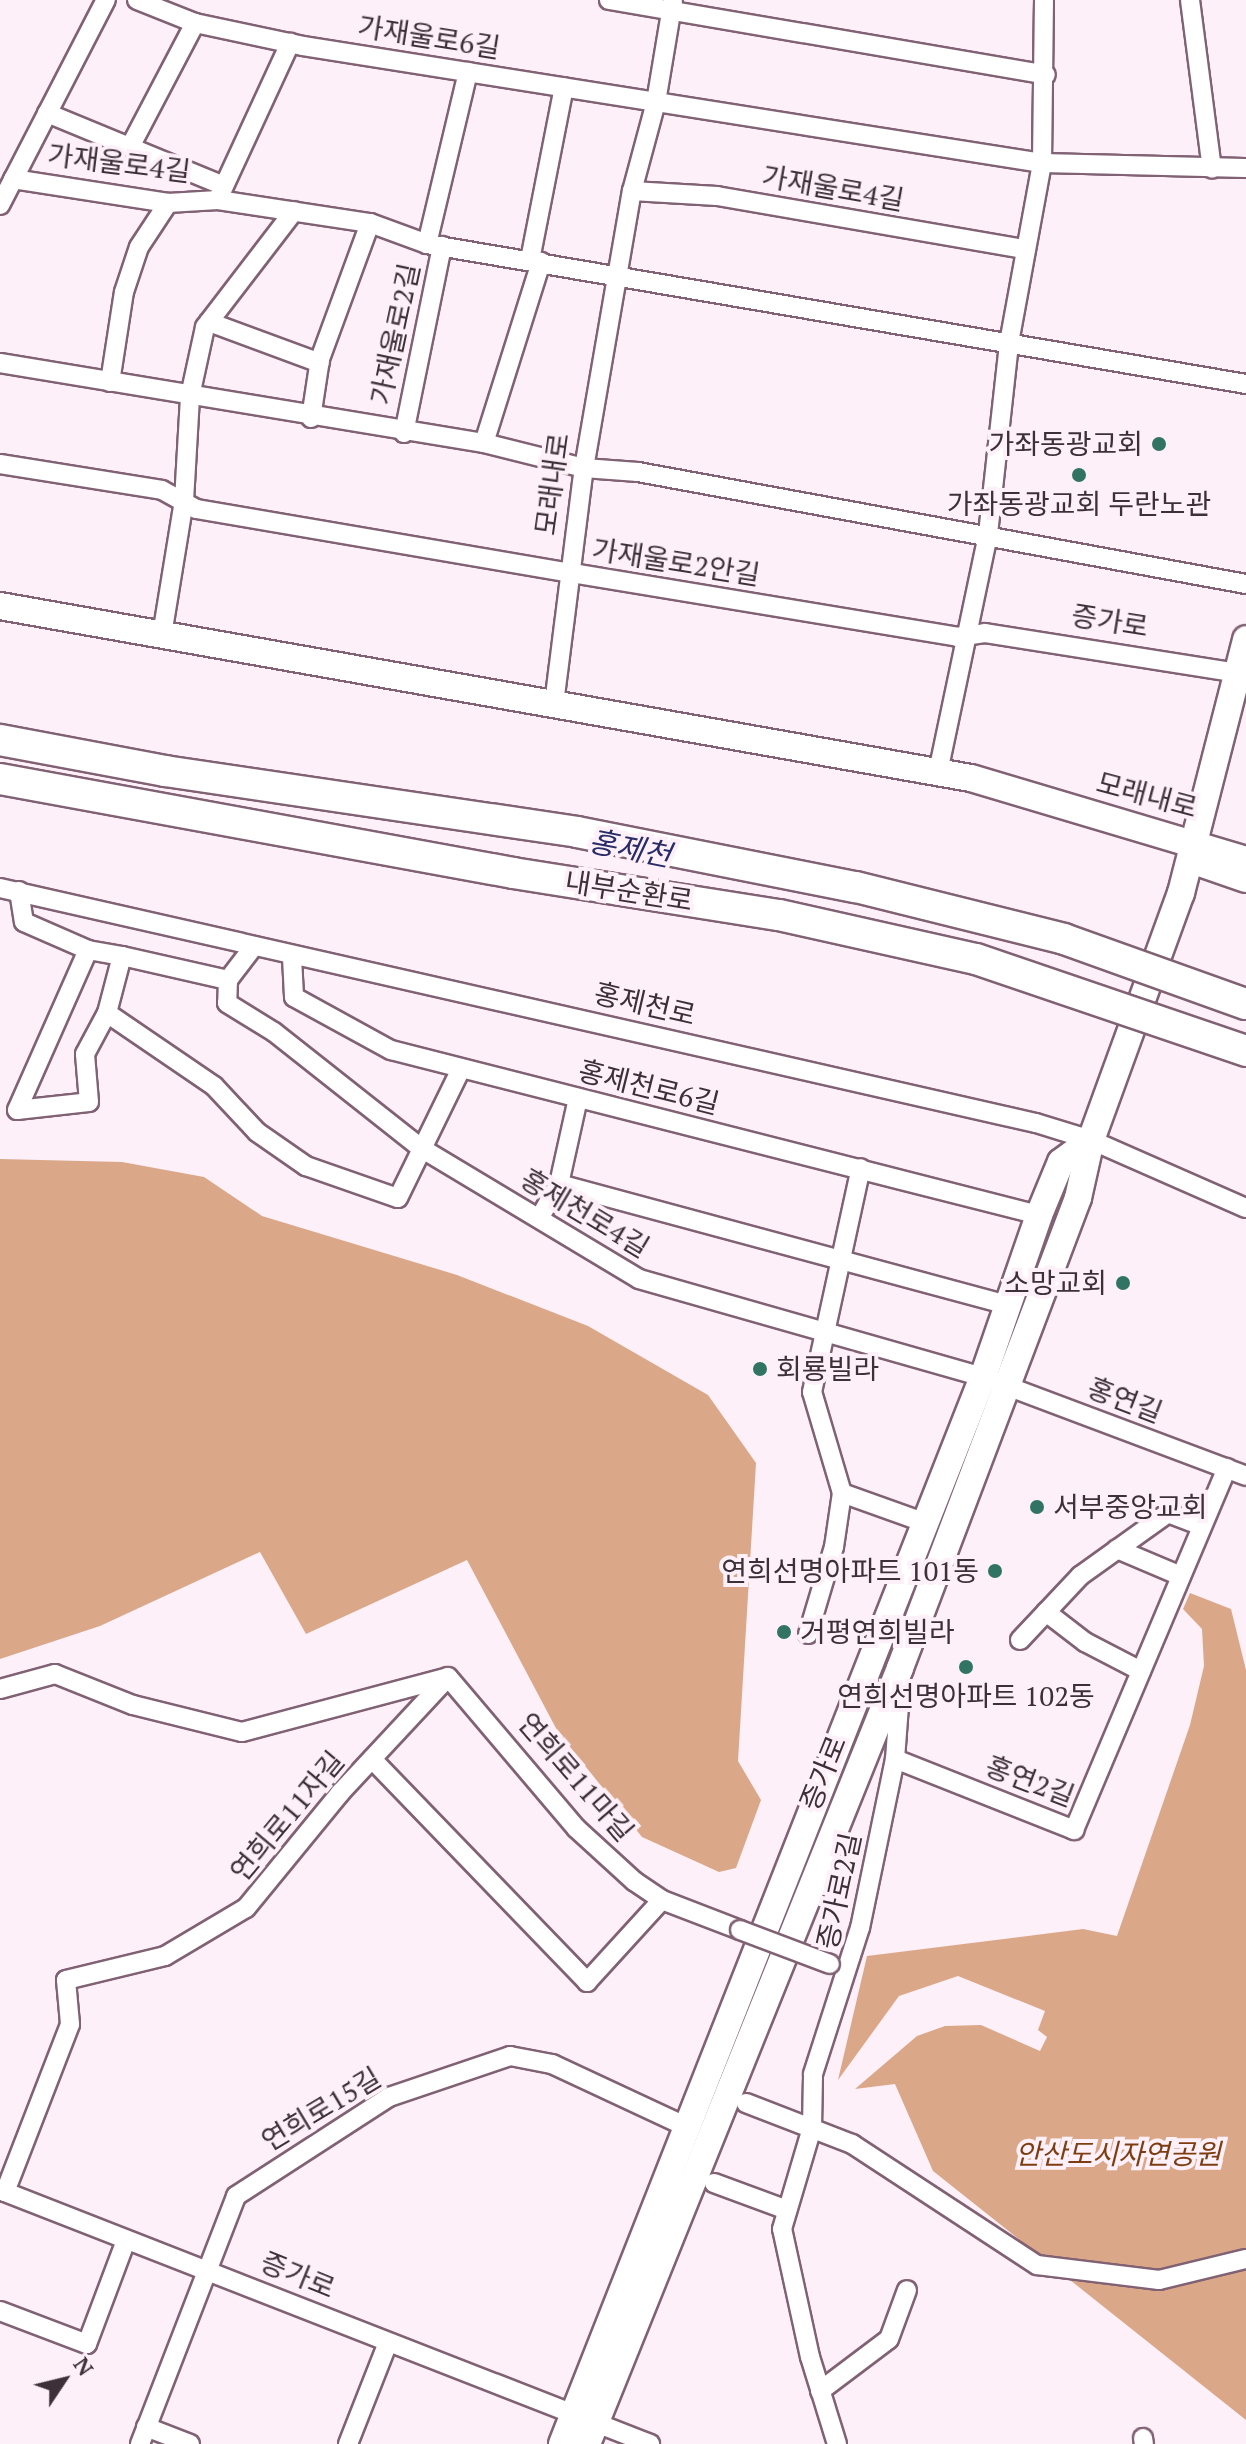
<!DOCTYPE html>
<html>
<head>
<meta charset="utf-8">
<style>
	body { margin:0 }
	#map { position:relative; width:1246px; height:2444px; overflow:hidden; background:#fef0f8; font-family:"PT Serif","Noto Sans KR",serif }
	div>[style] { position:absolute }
	.forest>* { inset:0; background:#dba789 }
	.pier>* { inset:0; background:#fef0f8 }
	.roads { filter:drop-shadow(2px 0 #806274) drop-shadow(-2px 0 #806274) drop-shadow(0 2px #806274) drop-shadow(0 -2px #806274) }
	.minor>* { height:18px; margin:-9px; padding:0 9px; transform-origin:9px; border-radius:9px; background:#fff }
	.secondary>* { height:26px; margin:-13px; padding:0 13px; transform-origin:13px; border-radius:13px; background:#fff }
	.bridges { filter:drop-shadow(2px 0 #806274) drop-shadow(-2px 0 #806274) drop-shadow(0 2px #806274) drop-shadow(0 -2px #806274) }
	.minor-bridge>* { height:18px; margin:-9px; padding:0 9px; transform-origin:9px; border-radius:9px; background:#fff }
	.trunk-bridge>* { height:30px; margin:-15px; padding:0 15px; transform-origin:15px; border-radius:15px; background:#fff }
	.dots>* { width:22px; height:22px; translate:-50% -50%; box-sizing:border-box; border:4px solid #fef0f8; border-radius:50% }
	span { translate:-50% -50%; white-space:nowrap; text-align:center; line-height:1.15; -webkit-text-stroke:8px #fef0f8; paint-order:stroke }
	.street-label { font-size:28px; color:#3d3038 }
	.poi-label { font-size:28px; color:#3d3038 }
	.right { translate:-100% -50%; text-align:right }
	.left { translate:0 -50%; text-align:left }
	.park-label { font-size:28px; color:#7d3d10; font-style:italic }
	.water-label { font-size:30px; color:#282c68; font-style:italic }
	.north { position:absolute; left:24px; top:2340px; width:80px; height:80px; -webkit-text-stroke:6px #fef0f8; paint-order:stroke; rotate:55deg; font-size:22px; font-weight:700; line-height:32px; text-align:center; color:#3d3038 }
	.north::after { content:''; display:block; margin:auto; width:28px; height:36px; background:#3d3038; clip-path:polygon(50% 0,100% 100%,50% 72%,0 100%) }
</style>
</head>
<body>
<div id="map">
	<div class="forest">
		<div style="clip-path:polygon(0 1159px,122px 1162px,204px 1177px,262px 1216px,457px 1275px,588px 1326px,708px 1395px,756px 1463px,738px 1761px,761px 1800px,736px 1868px,719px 1872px,642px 1837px,558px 1732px,467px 1560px,306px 1634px,260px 1552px,100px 1626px,0 1659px)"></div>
		<div style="clip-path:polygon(1190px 1593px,1231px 1609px,1246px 1670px,1246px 2420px,933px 2171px,895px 2084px,855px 2089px,917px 2036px,945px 2026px,981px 2025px,1040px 2051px,1047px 2037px,1038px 2030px,1045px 2011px,958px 1976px,899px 1996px,838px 2080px,867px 1956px,1083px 1929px,1117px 1936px,1190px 1725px,1204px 1666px,1202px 1629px,1183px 1609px)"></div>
	</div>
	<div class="pier">
		<div style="clip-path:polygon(0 719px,608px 822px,860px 875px,1123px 945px,1246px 989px,1246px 1083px,1014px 1002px,830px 954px,613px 908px,0 815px)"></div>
	</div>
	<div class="roads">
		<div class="minor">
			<div style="left:137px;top:0;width:62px;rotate:21.6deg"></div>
			<div style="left:195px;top:23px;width:110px;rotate:12deg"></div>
			<div style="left:303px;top:46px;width:748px;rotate:9deg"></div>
			<div style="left:1042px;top:163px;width:204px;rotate:1.4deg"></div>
			<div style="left:609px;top:0;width:443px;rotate:9.7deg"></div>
			<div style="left:1190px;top:0;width:170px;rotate:82.6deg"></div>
			<div style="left:47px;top:113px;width:191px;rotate:22.4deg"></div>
			<div style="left:130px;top:147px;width:140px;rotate:-62.3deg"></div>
			<div style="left:13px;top:179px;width:157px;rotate:8.8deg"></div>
			<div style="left:168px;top:203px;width:50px;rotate:-3.4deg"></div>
			<div style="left:218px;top:200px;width:154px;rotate:8.6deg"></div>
			<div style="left:370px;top:223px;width:61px;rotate:20.2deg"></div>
			<div style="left:427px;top:244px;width:831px;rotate:9.7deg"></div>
			<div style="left:632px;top:191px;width:85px;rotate:3.4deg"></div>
			<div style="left:717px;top:196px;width:312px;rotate:9.8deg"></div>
			<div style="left:219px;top:197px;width:170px;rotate:-65.2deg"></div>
			<div style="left:0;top:205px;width:231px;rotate:-62.7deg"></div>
			<div style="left:427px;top:244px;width:177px;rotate:-76.6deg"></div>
			<div style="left:530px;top:260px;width:176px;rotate:-78.9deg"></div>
			<div style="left:209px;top:322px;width:118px;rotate:20.3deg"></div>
			<div style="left:0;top:363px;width:491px;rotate:9.4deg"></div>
			<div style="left:484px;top:443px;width:103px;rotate:14deg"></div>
			<div style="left:584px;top:468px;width:54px;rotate:4.2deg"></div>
			<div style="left:638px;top:472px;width:618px;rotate:10.44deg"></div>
			<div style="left:110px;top:382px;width:91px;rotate:-81.2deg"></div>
			<div style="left:124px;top:292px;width:47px;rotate:-71.6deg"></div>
			<div style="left:139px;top:247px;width:53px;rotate:-56.6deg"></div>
			<div style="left:311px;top:418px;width:60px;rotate:-81.3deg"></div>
			<div style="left:320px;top:359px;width:145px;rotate:-69.8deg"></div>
			<div style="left:404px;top:433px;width:191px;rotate:-78.5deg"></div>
			<div style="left:484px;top:443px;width:190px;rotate:-72.5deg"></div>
			<div style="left:0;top:464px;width:164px;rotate:9.1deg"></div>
			<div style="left:162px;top:490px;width:39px;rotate:29deg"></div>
			<div style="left:196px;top:509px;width:381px;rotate:9.7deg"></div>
			<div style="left:572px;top:573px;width:390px;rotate:9.4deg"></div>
			<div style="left:957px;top:637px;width:28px;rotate:-8deg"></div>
			<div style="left:985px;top:633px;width:256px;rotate:9deg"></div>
			<div style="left:162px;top:635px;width:136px;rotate:-80.7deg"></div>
			<div style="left:184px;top:501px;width:105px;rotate:-86.7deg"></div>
			<div style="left:190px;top:396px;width:71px;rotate:-77.7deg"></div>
			<div style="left:205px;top:327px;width:146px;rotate:-52.5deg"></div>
			<div style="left:554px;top:704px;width:238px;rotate:-82.8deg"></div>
			<div style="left:584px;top:468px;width:281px;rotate:-80.2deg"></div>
			<div style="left:632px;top:191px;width:92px;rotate:-74.9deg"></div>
			<div style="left:656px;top:102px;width:103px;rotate:-80.5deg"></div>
			<div style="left:938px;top:772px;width:243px;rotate:-78.1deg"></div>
			<div style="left:988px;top:534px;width:192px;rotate:-83.7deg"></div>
			<div style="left:1009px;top:343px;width:183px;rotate:-79.6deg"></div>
			<div style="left:1042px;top:163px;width:163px;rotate:-89.3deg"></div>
			<div style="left:0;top:888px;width:1062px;rotate:12.78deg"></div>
			<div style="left:1036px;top:1123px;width:58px;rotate:17.2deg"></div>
			<div style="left:1091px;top:1140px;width:169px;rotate:23.7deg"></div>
			<div style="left:19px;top:891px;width:31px;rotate:81deg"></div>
			<div style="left:24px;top:922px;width:70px;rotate:23.6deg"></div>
			<div style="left:88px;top:950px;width:35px;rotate:10deg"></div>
			<div style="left:254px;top:946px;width:43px;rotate:127.4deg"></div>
			<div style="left:228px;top:980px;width:23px;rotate:92deg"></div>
			<div style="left:227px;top:1003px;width:55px;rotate:31.7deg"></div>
			<div style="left:274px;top:1032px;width:187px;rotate:38.3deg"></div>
			<div style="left:421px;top:1148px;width:254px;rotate:31deg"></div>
			<div style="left:639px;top:1279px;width:358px;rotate:15.9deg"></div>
			<div style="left:983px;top:1377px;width:281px;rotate:20.6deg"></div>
			<div style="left:88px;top:950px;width:175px;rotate:113.9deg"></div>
			<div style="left:17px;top:1110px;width:72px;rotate:-6.3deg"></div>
			<div style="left:89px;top:1102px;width:48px;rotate:-94.8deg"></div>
			<div style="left:85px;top:1054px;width:47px;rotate:-61.8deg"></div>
			<div style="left:107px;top:1013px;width:59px;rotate:-75.3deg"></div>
			<div style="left:122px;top:956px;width:109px;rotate:12.8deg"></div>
			<div style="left:292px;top:957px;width:40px;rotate:87.1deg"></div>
			<div style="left:294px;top:997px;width:111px;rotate:28.7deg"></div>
			<div style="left:391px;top:1050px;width:669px;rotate:14.29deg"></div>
			<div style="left:107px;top:1013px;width:130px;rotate:34.3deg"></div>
			<div style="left:214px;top:1086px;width:63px;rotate:46.9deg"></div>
			<div style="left:257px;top:1132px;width:60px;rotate:34.8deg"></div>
			<div style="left:306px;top:1166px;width:97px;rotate:19.2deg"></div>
			<div style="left:398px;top:1198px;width:144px;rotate:-64deg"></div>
			<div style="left:559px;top:1184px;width:467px;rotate:15.1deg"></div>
			<div style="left:540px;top:1217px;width:38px;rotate:-60deg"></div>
			<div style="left:559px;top:1184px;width:88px;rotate:-77.5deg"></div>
			<div style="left:842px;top:1493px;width:89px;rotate:19.7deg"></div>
			<div style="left:1117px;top:1549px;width:69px;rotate:22.9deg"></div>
			<div style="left:1046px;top:1612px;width:49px;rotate:37.6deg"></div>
			<div style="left:1085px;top:1642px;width:63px;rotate:27.4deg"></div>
			<div style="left:808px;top:1634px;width:91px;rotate:-73.4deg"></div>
			<div style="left:834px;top:1547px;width:55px;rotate:-81.6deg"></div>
			<div style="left:842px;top:1493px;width:105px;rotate:-106.5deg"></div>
			<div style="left:812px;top:1392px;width:229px;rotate:-77.7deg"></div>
			<div style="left:1020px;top:1640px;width:88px;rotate:-46.8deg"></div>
			<div style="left:1080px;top:1576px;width:108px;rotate:-35.6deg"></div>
			<div style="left:1168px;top:1513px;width:36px;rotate:21deg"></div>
			<div style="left:0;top:1689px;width:57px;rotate:-15.3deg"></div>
			<div style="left:55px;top:1674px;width:84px;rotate:21.7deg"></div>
			<div style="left:133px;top:1705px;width:112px;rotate:13.9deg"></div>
			<div style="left:242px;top:1732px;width:213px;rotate:-14.9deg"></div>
			<div style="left:448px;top:1677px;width:198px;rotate:49.7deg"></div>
			<div style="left:576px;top:1828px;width:79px;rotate:42.4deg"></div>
			<div style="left:634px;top:1881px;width:34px;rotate:34deg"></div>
			<div style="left:662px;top:1900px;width:84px;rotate:21deg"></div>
			<div style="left:372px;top:1759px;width:310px;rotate:46deg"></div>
			<div style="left:587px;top:1982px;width:111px;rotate:-47.6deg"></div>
			<div style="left:895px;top:1759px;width:193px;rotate:21.6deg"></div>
			<div style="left:1074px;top:1830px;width:393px;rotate:-67.1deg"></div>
			<div style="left:746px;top:2103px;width:114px;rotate:21.1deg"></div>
			<div style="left:852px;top:2144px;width:221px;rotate:33.2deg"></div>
			<div style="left:1037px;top:2265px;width:123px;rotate:7deg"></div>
			<div style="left:1159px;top:2280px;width:89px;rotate:-13.6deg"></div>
			<div style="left:714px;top:2183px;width:78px;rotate:20.3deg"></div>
			<div style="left:0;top:2190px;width:698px;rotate:21.34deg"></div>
			<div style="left:5px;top:2192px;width:180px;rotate:-68.8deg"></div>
			<div style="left:70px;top:2024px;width:44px;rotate:-95.2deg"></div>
			<div style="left:66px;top:1980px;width:102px;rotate:-13.6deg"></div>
			<div style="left:165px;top:1956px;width:94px;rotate:-30.7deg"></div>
			<div style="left:246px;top:1908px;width:149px;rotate:-50.7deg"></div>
			<div style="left:340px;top:1793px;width:158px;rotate:-47deg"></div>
			<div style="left:0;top:2311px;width:93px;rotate:20.8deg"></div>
			<div style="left:87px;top:2344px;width:111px;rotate:-69.4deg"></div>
			<div style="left:820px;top:2391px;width:86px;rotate:-37deg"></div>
			<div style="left:889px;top:2339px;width:52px;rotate:-69.8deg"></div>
			<div style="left:146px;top:2427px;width:47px;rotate:21.1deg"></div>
			<div style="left:1143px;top:2438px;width:6px;rotate:81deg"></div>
			<div style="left:140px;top:2444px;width:266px;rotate:-68.8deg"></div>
			<div style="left:236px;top:2196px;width:182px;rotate:-32.9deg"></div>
			<div style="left:389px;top:2097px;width:128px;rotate:-18.7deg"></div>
			<div style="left:510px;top:2056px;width:43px;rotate:10.8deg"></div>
			<div style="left:552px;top:2064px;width:149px;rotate:25deg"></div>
			<div style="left:348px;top:2444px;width:106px;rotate:-68.5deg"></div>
			<div style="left:837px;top:2444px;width:91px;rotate:-107.2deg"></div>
			<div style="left:810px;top:2357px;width:131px;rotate:-102.3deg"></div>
			<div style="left:782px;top:2229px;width:105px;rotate:-73.5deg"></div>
			<div style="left:812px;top:2128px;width:54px;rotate:-88.9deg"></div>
			<div style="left:813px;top:2074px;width:153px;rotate:-72.2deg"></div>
			<div style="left:860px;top:1928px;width:173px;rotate:-78.3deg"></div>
			<div style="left:895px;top:1759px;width:79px;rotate:-85.7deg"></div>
		</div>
		<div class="secondary">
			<div style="left:0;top:606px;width:986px;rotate:10.05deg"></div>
			<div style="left:971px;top:778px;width:287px;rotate:16.6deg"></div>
			<div style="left:1191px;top:860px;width:58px;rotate:19.1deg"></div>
			<div style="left:562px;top:2444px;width:1147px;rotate:-68.47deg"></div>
			<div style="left:983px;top:1377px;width:171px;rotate:-70.9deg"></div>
			<div style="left:1039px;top:1215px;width:57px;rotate:-67.5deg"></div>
			<div style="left:1061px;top:1162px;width:37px;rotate:-36deg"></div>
			<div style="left:587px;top:2444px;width:837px;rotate:-68.03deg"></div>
			<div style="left:900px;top:1668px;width:503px;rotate:-69.26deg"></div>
			<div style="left:1078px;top:1198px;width:59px;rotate:-77.4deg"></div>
			<div style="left:1091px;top:1140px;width:263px;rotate:-70deg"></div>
			<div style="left:1181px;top:893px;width:262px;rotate:-75.6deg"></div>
		</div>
	</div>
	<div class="bridges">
		<div class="minor-bridge">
			<div style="left:740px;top:1930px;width:96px;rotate:20.7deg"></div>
		</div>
		<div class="trunk-bridge">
			<div style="left:0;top:740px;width:168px;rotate:10.6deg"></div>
			<div style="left:165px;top:771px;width:416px;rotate:8.4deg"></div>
			<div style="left:577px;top:832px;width:284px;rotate:11.2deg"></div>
			<div style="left:856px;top:887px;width:214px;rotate:14deg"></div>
			<div style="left:1064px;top:939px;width:193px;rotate:19.7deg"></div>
			<div style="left:0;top:779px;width:522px;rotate:10.38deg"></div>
			<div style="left:513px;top:873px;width:269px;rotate:9deg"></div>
			<div style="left:779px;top:915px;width:202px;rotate:12.6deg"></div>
			<div style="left:976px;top:959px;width:285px;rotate:18.8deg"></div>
		</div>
	</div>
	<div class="dots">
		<div style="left:1159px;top:444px;background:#327464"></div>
		<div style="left:1079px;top:475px;background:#327464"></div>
		<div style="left:1123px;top:1283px;background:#327464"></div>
		<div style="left:760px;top:1369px;background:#327464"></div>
		<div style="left:1037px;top:1507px;background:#327464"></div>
		<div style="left:995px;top:1571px;background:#327464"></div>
		<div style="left:784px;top:1632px;background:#327464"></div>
		<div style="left:966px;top:1667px;background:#327464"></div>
	</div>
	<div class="street-label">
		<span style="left:429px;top:37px;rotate:9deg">가재울로6길</span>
		<span style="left:119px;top:163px;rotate:7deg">가재울로4길</span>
		<span style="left:833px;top:188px;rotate:10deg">가재울로4길</span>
		<span style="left:395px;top:334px;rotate:-78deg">가재울로2길</span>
		<span style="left:552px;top:484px;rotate:-82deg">모래내로</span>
		<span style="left:676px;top:562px;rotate:9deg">가재울로2안길</span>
		<span style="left:1110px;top:621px;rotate:9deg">증가로</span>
		<span style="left:1147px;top:795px;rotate:15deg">모래내로</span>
		<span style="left:629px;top:891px;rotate:9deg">내부순환로</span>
		<span style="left:645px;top:1004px;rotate:13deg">홍제천로</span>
		<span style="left:649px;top:1087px;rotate:14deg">홍제천로6길</span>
		<span style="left:585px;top:1213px;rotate:31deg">홍제천로4길</span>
		<span style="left:1125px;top:1400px;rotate:21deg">홍연길</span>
		<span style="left:823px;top:1773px;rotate:-68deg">증가로</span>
		<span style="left:576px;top:1777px;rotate:49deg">연희로11마길</span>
		<span style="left:1030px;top:1781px;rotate:21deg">홍연2길</span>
		<span style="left:287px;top:1816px;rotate:-50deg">연희로11자길</span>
		<span style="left:839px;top:1891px;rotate:-78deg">증가로2길</span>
		<span style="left:321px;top:2109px;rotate:-31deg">연희로15길</span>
		<span style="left:298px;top:2275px;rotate:22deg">증가로</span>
	</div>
	<div class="poi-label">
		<span class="right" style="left:1143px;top:444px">가좌동광교회</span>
		<span style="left:1079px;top:504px">가좌동광교회 두란노관</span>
		<span class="right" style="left:1107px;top:1283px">소망교회</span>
		<span class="left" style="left:776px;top:1369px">회룡빌라</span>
		<span class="left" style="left:1053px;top:1507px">서부중앙교회</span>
		<span class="right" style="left:979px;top:1571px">연희선명아파트 101동</span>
		<span class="left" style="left:800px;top:1632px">거평연희빌라</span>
		<span style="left:966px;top:1696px">연희선명아파트 102동</span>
	</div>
	<div class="park-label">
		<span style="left:1118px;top:2154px">안산도시자연공원</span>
	</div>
	<div class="water-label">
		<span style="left:630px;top:848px;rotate:11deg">홍제천</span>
	</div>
	<div class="north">N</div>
</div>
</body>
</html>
